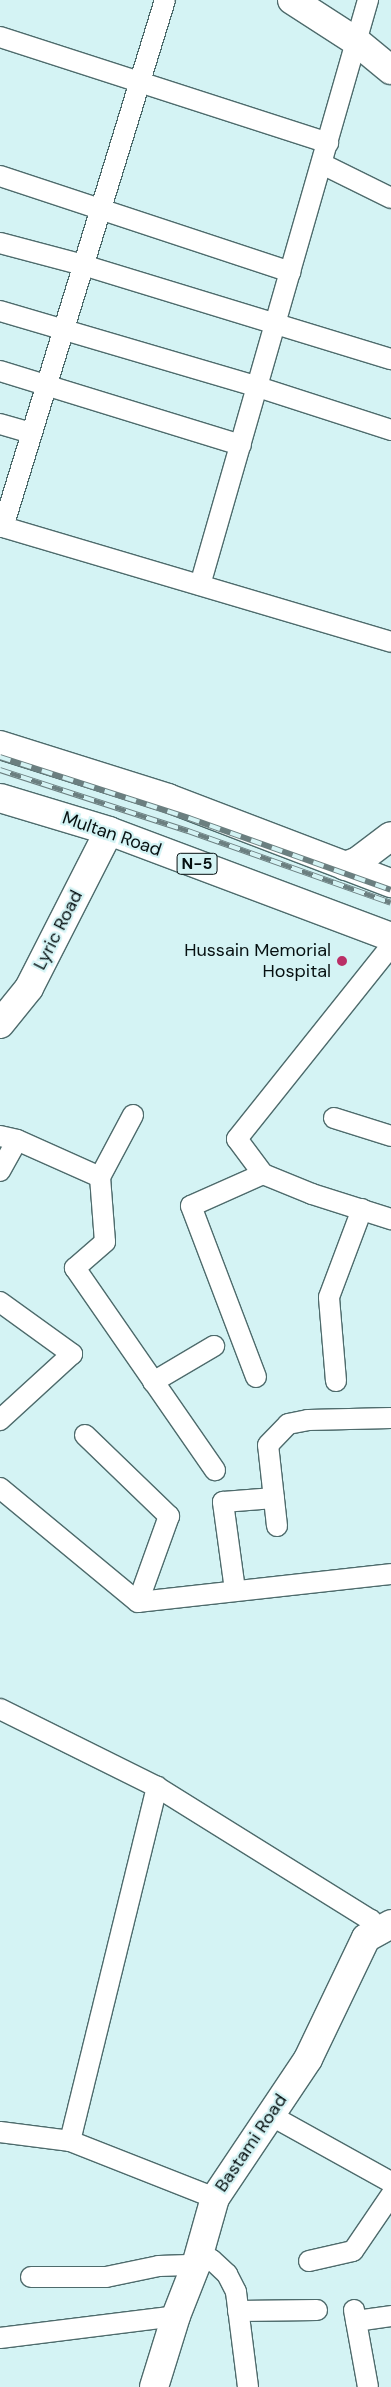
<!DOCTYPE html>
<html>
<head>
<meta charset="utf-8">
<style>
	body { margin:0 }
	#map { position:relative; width:391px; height:2387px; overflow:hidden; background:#d4f3f4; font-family:"DM Sans",sans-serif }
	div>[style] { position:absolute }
	.roads { filter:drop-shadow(1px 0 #4e6b6c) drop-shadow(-1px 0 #4e6b6c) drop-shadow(0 1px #4e6b6c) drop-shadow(0 -1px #4e6b6c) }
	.street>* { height:20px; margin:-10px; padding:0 10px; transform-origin:10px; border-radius:10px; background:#fff }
	.secondary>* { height:28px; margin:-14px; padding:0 14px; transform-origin:14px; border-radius:14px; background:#fff }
	.primary>* { height:28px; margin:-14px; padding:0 14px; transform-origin:14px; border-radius:14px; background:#fff }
	.rail>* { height:5.5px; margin-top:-2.75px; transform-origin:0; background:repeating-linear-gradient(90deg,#d4f3f4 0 11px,#6b7f80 0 22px); box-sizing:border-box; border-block:1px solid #6b7f80 }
	.dots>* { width:14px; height:14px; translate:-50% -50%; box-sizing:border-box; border:2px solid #d4f3f4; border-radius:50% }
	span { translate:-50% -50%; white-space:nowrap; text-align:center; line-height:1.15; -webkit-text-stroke:4.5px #d4f3f4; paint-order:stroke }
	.shield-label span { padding:1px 4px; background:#d4f3f4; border:1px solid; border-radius:4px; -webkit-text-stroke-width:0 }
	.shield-label { font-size:16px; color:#061011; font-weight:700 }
	.street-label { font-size:18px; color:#061011 }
	.poi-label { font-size:18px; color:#061011 }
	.right { translate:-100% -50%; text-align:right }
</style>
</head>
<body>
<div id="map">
	<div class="roads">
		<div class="street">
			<div style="left:0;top:37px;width:345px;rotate:17.9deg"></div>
			<div style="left:322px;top:164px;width:77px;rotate:26.2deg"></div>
			<div style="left:0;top:176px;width:306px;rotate:18.3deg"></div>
			<div style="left:0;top:243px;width:86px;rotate:14.8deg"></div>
			<div style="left:83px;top:265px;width:322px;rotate:17deg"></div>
			<div style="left:0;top:311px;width:269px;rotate:16.4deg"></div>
			<div style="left:258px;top:387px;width:140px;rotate:17.9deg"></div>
			<div style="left:0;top:371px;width:252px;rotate:17.1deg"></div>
			<div style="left:0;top:424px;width:33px;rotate:16deg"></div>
			<div style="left:0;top:526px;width:408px;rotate:16.5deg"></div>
			<div style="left:3px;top:527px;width:551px;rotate:-72.91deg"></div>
			<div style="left:200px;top:585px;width:609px;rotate:-73.98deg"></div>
			<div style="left:391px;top:946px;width:247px;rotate:128.6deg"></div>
			<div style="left:237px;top:1139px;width:44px;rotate:53.4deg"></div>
			<div style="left:263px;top:1174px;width:53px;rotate:22.2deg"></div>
			<div style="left:312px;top:1194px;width:83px;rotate:17.6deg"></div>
			<div style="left:133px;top:1115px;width:70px;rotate:118deg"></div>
			<div style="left:100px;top:1177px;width:65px;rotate:85.6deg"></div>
			<div style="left:105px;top:1242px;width:40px;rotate:139deg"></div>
			<div style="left:75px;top:1268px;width:246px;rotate:55.3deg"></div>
			<div style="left:334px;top:1118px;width:60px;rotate:17.5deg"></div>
			<div style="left:0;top:1136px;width:17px;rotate:13deg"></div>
			<div style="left:17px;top:1140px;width:91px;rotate:24deg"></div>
			<div style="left:0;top:1171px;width:35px;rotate:-61deg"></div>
			<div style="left:0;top:1302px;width:89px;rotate:35.8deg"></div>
			<div style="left:72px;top:1354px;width:98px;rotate:137.5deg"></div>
			<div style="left:256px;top:1377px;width:183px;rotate:-110.8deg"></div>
			<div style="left:191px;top:1206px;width:79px;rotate:-24deg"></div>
			<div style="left:336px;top:1381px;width:84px;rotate:-94.8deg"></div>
			<div style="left:329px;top:1297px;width:94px;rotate:-69.4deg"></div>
			<div style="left:153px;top:1382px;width:71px;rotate:-30.5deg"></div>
			<div style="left:85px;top:1435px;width:117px;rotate:44deg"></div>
			<div style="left:169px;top:1516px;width:91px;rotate:109.8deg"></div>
			<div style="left:0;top:1488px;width:179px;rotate:39.6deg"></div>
			<div style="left:138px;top:1602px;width:255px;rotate:-6.3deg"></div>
			<div style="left:277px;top:1526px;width:81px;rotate:-96.3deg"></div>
			<div style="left:268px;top:1445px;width:29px;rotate:-46deg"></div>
			<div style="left:288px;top:1424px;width:20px;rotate:-11deg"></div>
			<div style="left:308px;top:1420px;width:83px;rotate:-1.4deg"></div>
			<div style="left:235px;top:1590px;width:89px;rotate:-97.8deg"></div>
			<div style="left:223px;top:1502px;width:51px;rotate:-4.5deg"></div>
			<div style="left:0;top:1709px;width:175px;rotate:26.4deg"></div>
			<div style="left:157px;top:1787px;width:252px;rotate:31.9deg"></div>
			<div style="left:371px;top:1920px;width:14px;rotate:54deg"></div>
			<div style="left:270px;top:2115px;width:138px;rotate:29deg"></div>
			<div style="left:0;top:2132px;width:71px;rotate:7.3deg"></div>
			<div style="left:70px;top:2141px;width:156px;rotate:21.5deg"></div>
			<div style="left:70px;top:2141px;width:365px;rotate:-76.2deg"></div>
			<div style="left:199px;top:2252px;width:15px;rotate:32deg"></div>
			<div style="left:212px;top:2260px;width:21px;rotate:43deg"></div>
			<div style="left:227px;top:2274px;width:20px;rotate:63deg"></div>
			<div style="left:236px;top:2292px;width:96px;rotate:82.8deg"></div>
			<div style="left:309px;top:2261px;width:45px;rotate:-12.8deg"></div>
			<div style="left:353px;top:2251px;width:68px;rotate:-55.8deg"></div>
			<div style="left:31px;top:2277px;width:75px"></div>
			<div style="left:106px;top:2277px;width:54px;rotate:-11.7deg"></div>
			<div style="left:159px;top:2266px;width:37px;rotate:-2deg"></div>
			<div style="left:354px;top:2310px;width:78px;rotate:79.7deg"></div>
			<div style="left:238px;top:2311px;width:79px;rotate:-0.7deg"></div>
			<div style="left:356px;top:2321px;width:35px;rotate:-8deg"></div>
			<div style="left:0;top:2338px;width:177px;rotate:-7.1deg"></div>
		</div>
		<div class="secondary">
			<div style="left:292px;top:0;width:77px;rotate:32.9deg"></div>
			<div style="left:357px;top:42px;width:44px;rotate:39.5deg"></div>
			<div style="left:345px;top:866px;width:14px;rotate:-21deg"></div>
			<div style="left:358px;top:861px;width:41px;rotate:-37.1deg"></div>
			<div style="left:0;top:1024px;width:46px;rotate:-51.1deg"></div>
			<div style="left:29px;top:988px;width:176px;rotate:-63deg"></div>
			<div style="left:154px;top:2387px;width:74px;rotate:-72.8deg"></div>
			<div style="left:176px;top:2316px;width:55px;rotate:-68.6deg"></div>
			<div style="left:196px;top:2265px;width:70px;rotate:-74.2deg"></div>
			<div style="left:215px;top:2198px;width:167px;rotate:-56.2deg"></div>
			<div style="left:308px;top:2059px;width:134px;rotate:-64.4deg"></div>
			<div style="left:366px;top:1938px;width:29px;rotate:-29deg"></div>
		</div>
		<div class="primary">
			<div style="left:0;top:745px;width:176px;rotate:17.5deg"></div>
			<div style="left:168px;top:798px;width:239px;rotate:20.9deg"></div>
			<div style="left:0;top:798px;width:114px;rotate:16.8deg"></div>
			<div style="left:109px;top:831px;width:301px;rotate:20.6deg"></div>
		</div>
	</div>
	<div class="rail">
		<div style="left:0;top:757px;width:199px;rotate:17.9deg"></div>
		<div style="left:189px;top:818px;width:214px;rotate:19.6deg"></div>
		<div style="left:0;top:770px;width:198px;rotate:18deg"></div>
		<div style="left:188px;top:831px;width:215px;rotate:19.5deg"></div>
	</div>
	<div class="dots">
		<div style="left:342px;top:961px;background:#ba2f66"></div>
	</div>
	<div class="shield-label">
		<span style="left:197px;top:864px">N-5</span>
	</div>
	<div class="street-label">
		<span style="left:112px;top:834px;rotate:19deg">Multan Road</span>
		<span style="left:58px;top:930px;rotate:-63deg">Lyric Road</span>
		<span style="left:251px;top:2143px;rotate:-56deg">Bastami Road</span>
	</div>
	<div class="poi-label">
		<span class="right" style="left:331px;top:961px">Hussain Memorial<br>Hospital</span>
	</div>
</div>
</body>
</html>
